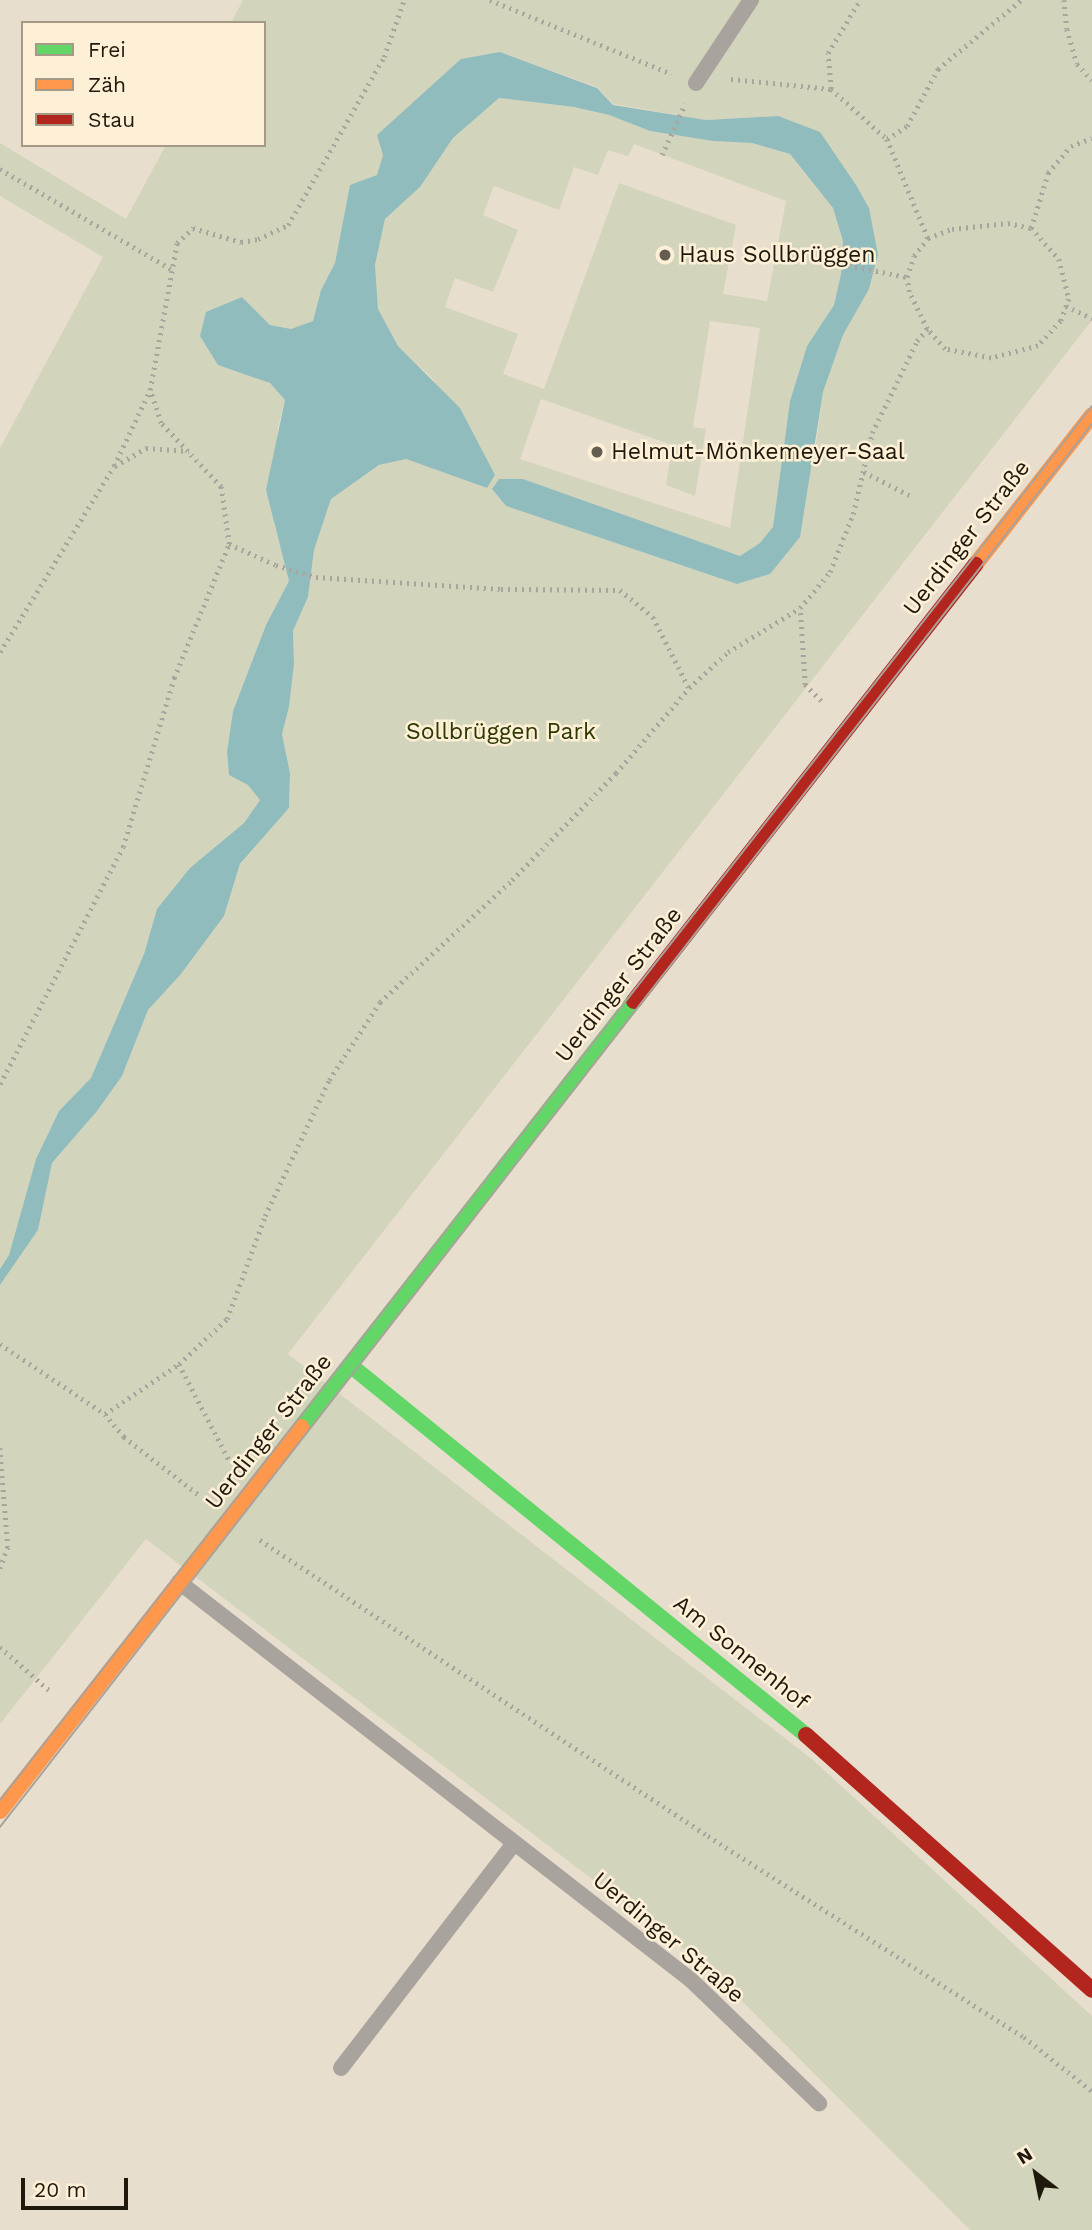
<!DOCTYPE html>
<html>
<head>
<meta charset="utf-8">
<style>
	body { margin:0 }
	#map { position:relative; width:1092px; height:2230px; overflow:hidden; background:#e8decd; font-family:"Work Sans",sans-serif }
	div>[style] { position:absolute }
	.green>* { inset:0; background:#d3d4bc }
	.water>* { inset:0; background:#90bcbd }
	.path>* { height:4.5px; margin-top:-2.25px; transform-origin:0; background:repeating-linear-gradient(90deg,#aba49d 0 2px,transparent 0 7px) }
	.lane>* { height:16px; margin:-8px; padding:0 8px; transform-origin:8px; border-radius:8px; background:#a9a39e }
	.fast>* { height:16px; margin:-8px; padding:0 8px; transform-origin:8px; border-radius:8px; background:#63d668 }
	.slow>* { height:16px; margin:-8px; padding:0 8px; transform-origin:8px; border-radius:8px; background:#ff974d }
	.jam>* { height:16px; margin:-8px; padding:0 8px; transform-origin:8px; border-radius:8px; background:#b3261e }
	.tram>* { height:2px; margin:-1px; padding:0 1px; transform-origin:1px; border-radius:1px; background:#aaa29a }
	.dots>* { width:19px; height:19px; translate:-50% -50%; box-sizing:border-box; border:4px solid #fef0d6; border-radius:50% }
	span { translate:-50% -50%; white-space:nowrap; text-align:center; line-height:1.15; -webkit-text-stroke:5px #fef0d6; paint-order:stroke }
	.poi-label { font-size:23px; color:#1f190d }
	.left { translate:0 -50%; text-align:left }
	.street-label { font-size:23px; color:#1f190d }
	.park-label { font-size:23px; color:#2c3a02 }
	.legend { position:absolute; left:21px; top:21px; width:245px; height:126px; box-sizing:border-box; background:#fef0d6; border:2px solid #a59a86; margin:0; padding:9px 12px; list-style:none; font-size:21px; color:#1f190d }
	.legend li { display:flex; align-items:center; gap:14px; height:35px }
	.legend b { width:35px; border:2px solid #a59a86 }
	.north { position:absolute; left:1001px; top:2139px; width:70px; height:70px; -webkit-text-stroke:5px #fef0d6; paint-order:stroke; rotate:328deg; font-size:19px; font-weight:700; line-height:28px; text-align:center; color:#1f190d }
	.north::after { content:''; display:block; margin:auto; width:24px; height:32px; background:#1f190d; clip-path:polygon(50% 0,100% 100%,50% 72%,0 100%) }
	.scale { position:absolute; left:21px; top:2178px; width:107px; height:32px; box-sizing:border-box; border:4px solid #1f190d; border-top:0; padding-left:9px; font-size:21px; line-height:24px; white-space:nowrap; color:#1f190d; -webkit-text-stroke:5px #fef0d6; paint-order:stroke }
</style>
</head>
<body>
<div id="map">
	<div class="green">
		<div style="clip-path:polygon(evenodd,243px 0,1092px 0,1092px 320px,288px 1354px,813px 1760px,1092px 2016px,1092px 2230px,970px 2230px,710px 1969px,146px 1539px,0 1724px,0 1285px,38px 1230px,52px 1163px,97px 1111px,122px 1076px,148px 1010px,181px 974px,224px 916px,240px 865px,289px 808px,290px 773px,282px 734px,289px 707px,294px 664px,293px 631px,308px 597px,314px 550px,331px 499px,379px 465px,406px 459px,487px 488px,495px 475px,433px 379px,398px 346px,378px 309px,375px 265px,385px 219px,420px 187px,453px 138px,499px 98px,574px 107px,609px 115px,650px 131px,713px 141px,752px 143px,790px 154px,833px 208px,843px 241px,841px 274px,834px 305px,807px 346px,790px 401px,773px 528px,760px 543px,740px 556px,523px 479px,492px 489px,506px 506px,737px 584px,770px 574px,814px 458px,823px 392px,843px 335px,869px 289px,878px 256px,778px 116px,706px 120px,613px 104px,597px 87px,500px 52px,383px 155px,377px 175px,350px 186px,335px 263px,321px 290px,313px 321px,291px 329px,270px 325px,242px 297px,218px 364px,270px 383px,285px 400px,278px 428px,274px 524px,290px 581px,266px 625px,233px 711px,227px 752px,229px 775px,248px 785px,260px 800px,244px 823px,220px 844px,157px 909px,144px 954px,91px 1078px,59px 1111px,36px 1159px,9px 1255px,0 1269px,0 448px,103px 257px,0 196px,0 143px,126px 219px,166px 145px,264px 145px,264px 23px,231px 23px,243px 0,634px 144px,786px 201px,767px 301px,723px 294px,736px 225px,619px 183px,544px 389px,503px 374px,518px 334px,445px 307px,455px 278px,493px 292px,518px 230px,483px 215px,494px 186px,559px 210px,574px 167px,598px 175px,608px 150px,628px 156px,634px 144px,243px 0,710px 321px,760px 328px,730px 528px,520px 459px,541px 399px,672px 445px,666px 485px,695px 496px,706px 429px,693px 427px,710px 321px)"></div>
	</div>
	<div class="water">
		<div style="clip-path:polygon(500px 52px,597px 88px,613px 105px,706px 120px,778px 116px,820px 132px,856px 185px,869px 208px,878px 255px,869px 289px,843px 335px,823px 392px,800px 537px,770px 574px,737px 584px,506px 506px,492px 489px,499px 479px,523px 479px,740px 556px,760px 543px,773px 527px,790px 401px,807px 346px,834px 305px,841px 274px,843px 241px,833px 208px,790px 154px,752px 143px,713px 141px,650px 131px,609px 115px,574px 107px,499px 98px,453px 138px,420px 187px,385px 219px,375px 265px,378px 309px,398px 346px,460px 408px,495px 475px,487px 488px,406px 459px,379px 465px,331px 499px,314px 550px,308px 597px,293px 631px,294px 664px,289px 707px,282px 734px,290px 773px,289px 808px,240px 864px,224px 916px,181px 974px,148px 1010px,122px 1076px,97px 1111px,52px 1163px,38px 1230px,0 1285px,0 1269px,9px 1255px,36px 1159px,59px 1111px,91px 1078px,144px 954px,157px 909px,190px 868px,244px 823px,260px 800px,248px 785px,229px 775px,227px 752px,233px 711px,266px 625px,289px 581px,266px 490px,285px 400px,270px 383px,218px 365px,200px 336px,206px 312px,242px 297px,270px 325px,291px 329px,313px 321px,321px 290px,335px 263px,350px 185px,377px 175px,383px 155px,377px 135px,461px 59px)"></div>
	</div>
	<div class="path">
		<div style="left:490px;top:0;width:196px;rotate:22.1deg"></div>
		<div style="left:1064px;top:0;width:29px;rotate:84deg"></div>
		<div style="left:1067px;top:29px;width:36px;rotate:74deg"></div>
		<div style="left:1077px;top:64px;width:22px;rotate:47deg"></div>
		<div style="left:731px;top:79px;width:100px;rotate:5.7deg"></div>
		<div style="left:831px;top:89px;width:36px;rotate:-95deg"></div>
		<div style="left:828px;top:53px;width:62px;rotate:-58.9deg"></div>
		<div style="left:831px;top:89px;width:75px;rotate:41.8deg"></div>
		<div style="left:887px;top:139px;width:24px;rotate:-33deg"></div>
		<div style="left:907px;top:126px;width:65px;rotate:-61.5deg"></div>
		<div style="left:938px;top:69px;width:108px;rotate:-39.7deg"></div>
		<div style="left:887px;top:139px;width:107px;rotate:67.5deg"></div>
		<div style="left:662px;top:155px;width:56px;rotate:-65.7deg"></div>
		<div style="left:0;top:169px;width:198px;rotate:30.3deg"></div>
		<div style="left:1008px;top:223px;width:24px;rotate:12deg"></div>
		<div style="left:1031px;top:228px;width:42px;rotate:47.9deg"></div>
		<div style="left:1059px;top:259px;width:41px;rotate:76deg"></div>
		<div style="left:1069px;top:299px;width:23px;rotate:110deg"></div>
		<div style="left:1061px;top:321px;width:34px;rotate:133deg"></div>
		<div style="left:1038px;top:346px;width:49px;rotate:165.7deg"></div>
		<div style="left:991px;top:358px;width:47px;rotate:-168.9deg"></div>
		<div style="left:945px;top:349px;width:27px;rotate:-132deg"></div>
		<div style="left:927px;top:329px;width:41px;rotate:-115.9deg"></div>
		<div style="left:909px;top:292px;width:15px;rotate:-98deg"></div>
		<div style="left:907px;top:277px;width:22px;rotate:-72deg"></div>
		<div style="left:914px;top:256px;width:23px;rotate:-52deg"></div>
		<div style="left:928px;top:238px;width:26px;rotate:-21deg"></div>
		<div style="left:952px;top:229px;width:56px;rotate:-6.1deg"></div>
		<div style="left:1031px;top:228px;width:58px;rotate:-72.8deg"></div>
		<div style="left:1048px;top:173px;width:35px;rotate:-50deg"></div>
		<div style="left:1071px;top:146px;width:22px;rotate:-21deg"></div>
		<div style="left:821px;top:260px;width:88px;rotate:11.2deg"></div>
		<div style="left:1066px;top:306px;width:29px;rotate:25deg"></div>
		<div style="left:115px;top:466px;width:36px;rotate:-30deg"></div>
		<div style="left:146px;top:448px;width:43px;rotate:4deg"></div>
		<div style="left:864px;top:472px;width:55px;rotate:27deg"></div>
		<div style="left:229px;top:544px;width:51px;rotate:24.1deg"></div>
		<div style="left:276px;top:565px;width:42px;rotate:16.7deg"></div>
		<div style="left:316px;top:577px;width:185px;rotate:3.7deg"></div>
		<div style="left:501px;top:589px;width:119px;rotate:0.5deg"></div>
		<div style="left:620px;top:590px;width:43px;rotate:39.3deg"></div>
		<div style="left:653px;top:617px;width:80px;rotate:63.1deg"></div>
		<div style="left:0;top:652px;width:218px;rotate:-58.5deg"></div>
		<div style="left:114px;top:466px;width:84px;rotate:-64.7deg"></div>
		<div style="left:150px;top:390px;width:149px;rotate:-79.6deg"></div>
		<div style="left:177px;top:243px;width:22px;rotate:-43deg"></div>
		<div style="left:193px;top:228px;width:50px;rotate:16.3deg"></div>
		<div style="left:241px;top:242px;width:17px;rotate:-10deg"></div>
		<div style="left:258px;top:239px;width:33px;rotate:-25deg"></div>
		<div style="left:288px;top:225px;width:193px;rotate:-60.3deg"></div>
		<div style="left:384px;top:57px;width:60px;rotate:-70.7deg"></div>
		<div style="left:821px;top:701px;width:23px;rotate:-135deg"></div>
		<div style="left:805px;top:685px;width:77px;rotate:-93.7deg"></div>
		<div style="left:800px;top:608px;width:47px;rotate:-50.2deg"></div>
		<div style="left:830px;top:572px;width:62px;rotate:-68.4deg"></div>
		<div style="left:853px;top:514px;width:83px;rotate:-76.8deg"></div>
		<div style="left:872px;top:433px;width:102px;rotate:-63.9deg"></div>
		<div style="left:917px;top:341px;width:16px;rotate:-50deg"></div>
		<div style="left:0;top:1084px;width:267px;rotate:-62.6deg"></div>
		<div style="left:123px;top:847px;width:177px;rotate:-73.2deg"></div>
		<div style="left:174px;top:678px;width:145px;rotate:-67.7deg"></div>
		<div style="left:229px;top:544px;width:58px;rotate:-98deg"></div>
		<div style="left:221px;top:487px;width:88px;rotate:-133.2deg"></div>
		<div style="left:161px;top:423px;width:35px;rotate:-108deg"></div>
		<div style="left:0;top:1344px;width:126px;rotate:33.7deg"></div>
		<div style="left:105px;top:1414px;width:30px;rotate:50deg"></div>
		<div style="left:124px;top:1437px;width:95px;rotate:37.7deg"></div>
		<div style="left:179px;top:1364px;width:108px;rotate:62.5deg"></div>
		<div style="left:105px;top:1414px;width:89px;rotate:-34deg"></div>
		<div style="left:179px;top:1364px;width:66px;rotate:-43.2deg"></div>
		<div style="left:227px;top:1319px;width:110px;rotate:-69.7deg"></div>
		<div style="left:265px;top:1216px;width:150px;rotate:-64.8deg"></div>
		<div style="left:329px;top:1080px;width:93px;rotate:-56.8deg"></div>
		<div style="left:380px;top:1002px;width:180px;rotate:-42.7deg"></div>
		<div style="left:512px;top:880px;width:149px;rotate:-45.8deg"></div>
		<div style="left:616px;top:773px;width:112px;rotate:-49.3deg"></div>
		<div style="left:689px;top:688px;width:53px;rotate:-42.7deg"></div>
		<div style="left:728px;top:652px;width:84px;rotate:-31.4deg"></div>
		<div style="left:0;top:1448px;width:99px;rotate:85.4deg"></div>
		<div style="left:8px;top:1547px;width:23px;rotate:110deg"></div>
		<div style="left:260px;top:1540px;width:537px;rotate:33.45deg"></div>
		<div style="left:708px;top:1836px;width:375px;rotate:32.5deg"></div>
		<div style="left:1024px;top:2037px;width:87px;rotate:38.5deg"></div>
		<div style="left:0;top:1647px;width:65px;rotate:41.3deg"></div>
	</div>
	<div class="lane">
		<div style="left:696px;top:83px;width:100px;rotate:-56.5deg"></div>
		<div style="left:179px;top:1582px;width:648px;rotate:37.86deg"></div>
		<div style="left:691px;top:1980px;width:178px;rotate:43.9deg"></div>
		<div style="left:341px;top:2068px;width:284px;rotate:-52.4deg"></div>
	</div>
	<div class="fast">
		<div style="left:350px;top:1365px;width:587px;rotate:39.06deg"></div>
		<div style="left:301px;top:1427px;width:541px;rotate:-51.99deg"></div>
	</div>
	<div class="slow">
		<div style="left:975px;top:565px;width:190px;rotate:-52deg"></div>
		<div style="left:0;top:1811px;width:488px;rotate:-51.9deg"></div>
	</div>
	<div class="jam">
		<div style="left:634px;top:1001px;width:554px;rotate:-51.97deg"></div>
		<div style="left:806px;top:1735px;width:383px;rotate:41.7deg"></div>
	</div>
	<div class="tram">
		<div style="left:0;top:1800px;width:1771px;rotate:-51.93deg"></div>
		<div style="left:0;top:1827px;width:1778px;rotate:-52.11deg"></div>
	</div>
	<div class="dots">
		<div style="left:665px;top:255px;background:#655e50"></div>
		<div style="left:597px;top:452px;background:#655e50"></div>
	</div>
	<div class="poi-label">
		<span class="left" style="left:679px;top:255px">Haus Sollbrüggen</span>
		<span class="left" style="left:611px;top:452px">Helmut-Mönkemeyer-Saal</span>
	</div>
	<div class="street-label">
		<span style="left:967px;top:538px;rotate:-52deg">Uerdinger Straße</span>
		<span style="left:619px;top:985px;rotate:-52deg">Uerdinger Straße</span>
		<span style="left:269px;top:1432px;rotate:-52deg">Uerdinger Straße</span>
		<span style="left:741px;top:1653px;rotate:39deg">Am Sonnenhof</span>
		<span style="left:668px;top:1938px;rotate:40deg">Uerdinger Straße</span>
	</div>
	<div class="park-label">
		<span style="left:501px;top:732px">Sollbrüggen Park</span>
	</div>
	<ul class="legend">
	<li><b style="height:9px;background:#63d668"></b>Frei</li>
	<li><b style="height:9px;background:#ff974d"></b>Zäh</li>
	<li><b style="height:9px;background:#b3261e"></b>Stau</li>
	</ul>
	<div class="north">N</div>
	<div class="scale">20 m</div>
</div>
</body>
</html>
